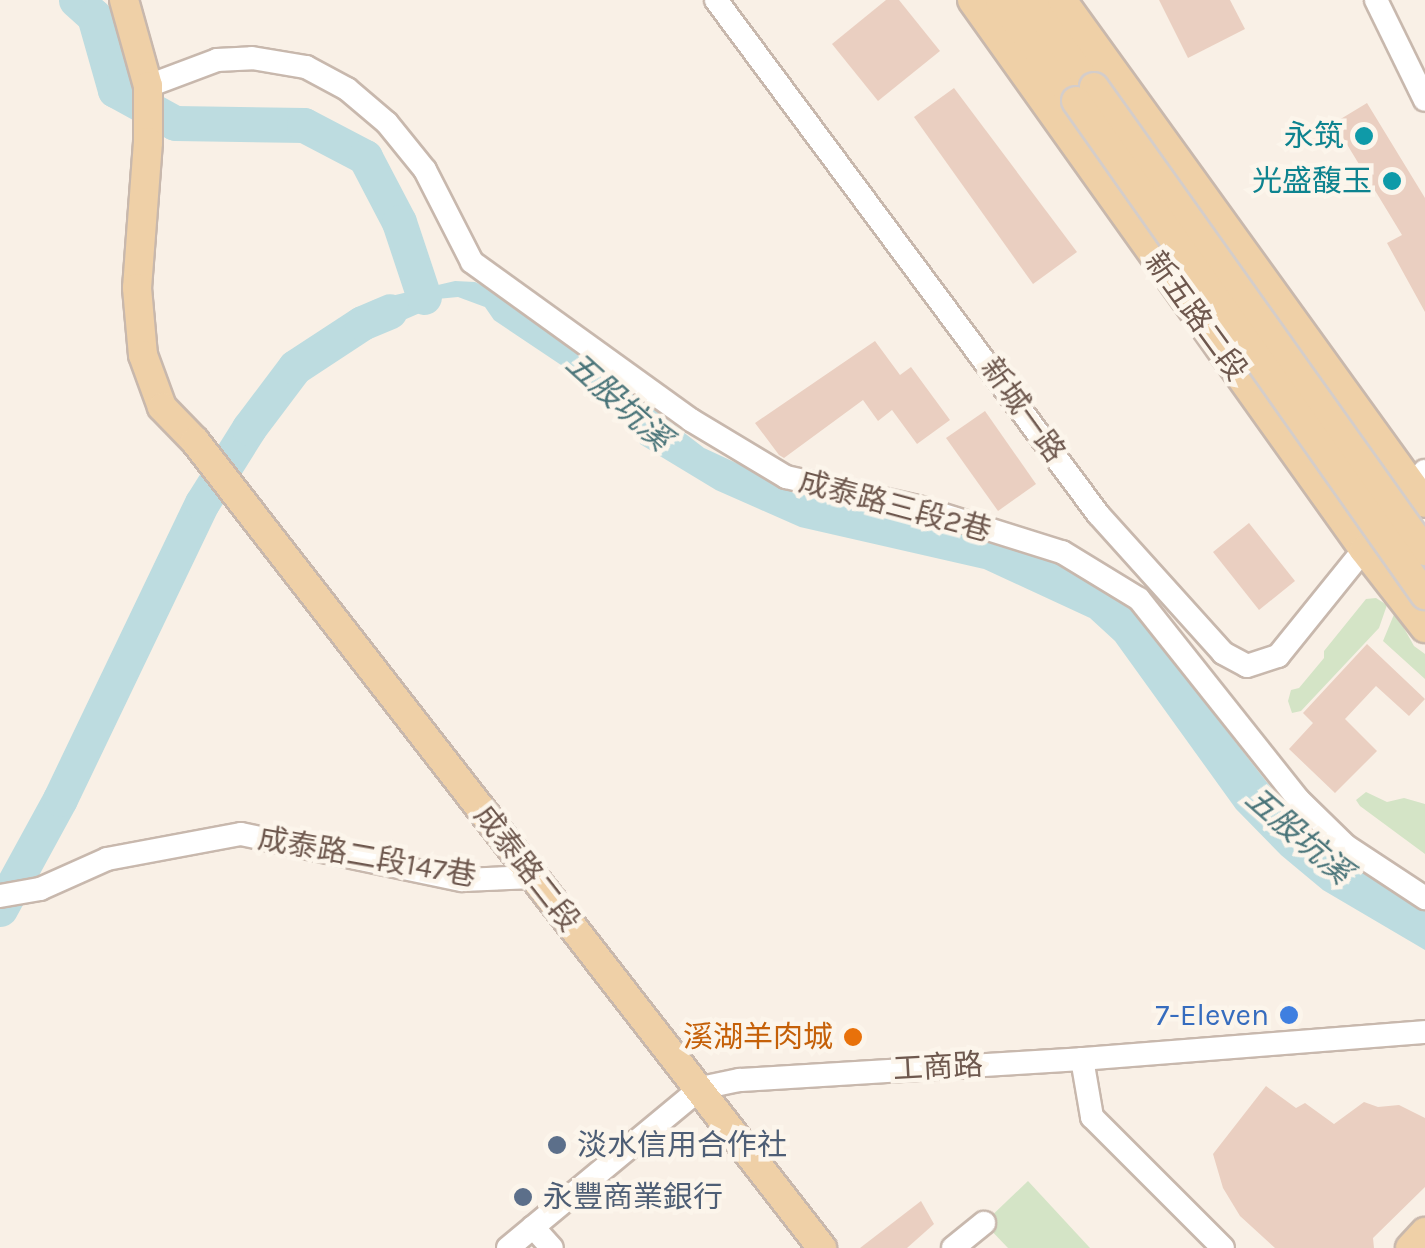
<!DOCTYPE html>
<html>
<head>
<meta charset="utf-8">
<style>
	body { margin:0 }
	#map { position:relative; width:1425px; height:1248px; overflow:hidden; background:#f9f0e6; font-family:Karla,"Noto Sans TC",sans-serif }
	div>[style] { position:absolute }
	.green>* { inset:0; background:#d4e4c6 }
	.water>* { inset:0; background:#bddce0 }
	.river>* { height:35px; margin:-17.5px; padding:0 17.5px; transform-origin:17.5px; border-radius:17.5px; background:#bddce0 }
	.building>* { inset:0; background:#eacfc1 }
	.roads { filter:drop-shadow(2px 0 #c8b8ad) drop-shadow(-2px 0 #c8b8ad) drop-shadow(0 2px #c8b8ad) drop-shadow(0 -2px #c8b8ad) }
	.minor>* { height:22px; margin:-11px; padding:0 11px; transform-origin:11px; border-radius:11px; background:#fff }
	.major>* { height:28px; margin:-14px; padding:0 14px; transform-origin:14px; border-radius:14px; background:#efd0a7 }
	.bridges { filter:drop-shadow(2px 0 #d4cdca) drop-shadow(-2px 0 #d4cdca) drop-shadow(0 2px #d4cdca) drop-shadow(0 -2px #d4cdca) }
	.major-bridge>* { height:28px; margin:-14px; padding:0 14px; transform-origin:14px; border-radius:14px; background:#efd0a7 }
	.dots>* { width:28px; height:28px; translate:-50% -50%; box-sizing:border-box; border:5px solid #fcf5eb; border-radius:50% }
	span { translate:-50% -50%; white-space:nowrap; text-align:center; line-height:1.15; -webkit-text-stroke:9px #fcf5eb; paint-order:stroke }
	.culture-label { font-size:30px; color:#0d838f }
	.right { translate:-100% -50%; text-align:right }
	.street-label { font-size:30px; color:#6e584e }
	.shop-label { font-size:30px; color:#366cbe }
	.food-label { font-size:30px; color:#c56008 }
	.service-label { font-size:30px; color:#4e5e75 }
	.left { translate:0 -50%; text-align:left }
	.water-label { font-size:32px; color:#487378; font-style:italic }
</style>
</head>
<body>
<div id="map">
	<div class="green">
		<div style="clip-path:polygon(1376px 598px,1387px 605px,1379px 628px,1301px 711px,1292px 713px,1288px 701px,1291px 690px,1299px 688px,1324px 658px,1324px 651px,1366px 599px)"></div>
		<div style="clip-path:polygon(1395px 612px,1414px 646px,1425px 654px,1425px 679px,1383px 641px)"></div>
		<div style="clip-path:polygon(1366px 792px,1387px 802px,1404px 798px,1425px 804px,1425px 854px,1360px 806px,1356px 800px)"></div>
		<div style="clip-path:polygon(1028px 1181px,1090px 1248px,1008px 1248px,984px 1223px)"></div>
	</div>
	<div class="water">
		<div style="clip-path:polygon(455px 281px,475px 282px,508px 298px,704px 448px,745px 467px,838px 504px,1027px 548px,1125px 600px,1276px 794px,1335px 847px,1425px 906px,1425px 950px,1323px 890px,1281px 855px,1236px 809px,1115px 641px,1090px 618px,984px 569px,800px 527px,716px 490px,640px 444px,633px 427px,573px 373px,494px 320px,485px 307px,458px 297px,437px 299px,420px 313px,353px 342px,342px 317px,374px 300px)"></div>
	</div>
	<div class="river">
		<div style="left:76px;top:0;width:24px;rotate:42deg"></div>
		<div style="left:94px;top:16px;width:77px;rotate:74.2deg"></div>
		<div style="left:115px;top:90px;width:68px;rotate:28.8deg"></div>
		<div style="left:175px;top:123px;width:129px;rotate:0.9deg"></div>
		<div style="left:304px;top:125px;width:69px;rotate:27.7deg"></div>
		<div style="left:365px;top:157px;width:73px;rotate:62.4deg"></div>
		<div style="left:399px;top:222px;width:79px;rotate:71.6deg"></div>
		<div style="left:0;top:909px;width:125px;rotate:-61.4deg"></div>
		<div style="left:60px;top:799px;width:328px;rotate:-64.4deg"></div>
		<div style="left:202px;top:503px;width:89px;rotate:-57.9deg"></div>
		<div style="left:249px;top:428px;width:76px;rotate:-53deg"></div>
		<div style="left:295px;top:367px;width:80px;rotate:-33.3deg"></div>
		<div style="left:362px;top:323px;width:30px;rotate:-23deg"></div>
	</div>
	<div class="building">
		<div style="clip-path:polygon(886px 0,899px 0,940px 51px,878px 101px,832px 44px)"></div>
		<div style="clip-path:polygon(1159px 0,1230px 0,1245px 29px,1188px 58px)"></div>
		<div style="clip-path:polygon(954px 88px,1077px 252px,1033px 284px,914px 117px)"></div>
		<div style="clip-path:polygon(1367px 103px,1425px 198px,1425px 312px,1387px 243px,1402px 235px,1334px 123px)"></div>
		<div style="clip-path:polygon(875px 341px,900px 375px,911px 367px,950px 420px,917px 444px,892px 410px,878px 421px,863px 400px,784px 458px,779px 455px,755px 423px)"></div>
		<div style="clip-path:polygon(985px 411px,1036px 484px,998px 511px,946px 438px)"></div>
		<div style="clip-path:polygon(1249px 523px,1295px 581px,1259px 610px,1213px 552px)"></div>
		<div style="clip-path:polygon(1367px 644px,1425px 699px,1409px 716px,1376px 686px,1345px 719px,1377px 751px,1335px 793px,1289px 749px,1313px 723px,1303px 713px)"></div>
		<div style="clip-path:polygon(1266px 1086px,1296px 1108px,1305px 1103px,1334px 1124px,1364px 1102px,1378px 1107px,1399px 1105px,1425px 1118px,1425px 1187px,1373px 1238px,1374px 1248px,1275px 1248px,1240px 1216px,1223px 1188px,1213px 1154px)"></div>
		<div style="clip-path:polygon(921px 1201px,934px 1224px,907px 1248px,860px 1248px)"></div>
	</div>
	<div class="roads">
		<div class="minor">
			<div style="left:716px;top:0;width:640px;rotate:53.38deg"></div>
			<div style="left:1098px;top:514px;width:187px;rotate:48deg"></div>
			<div style="left:1223px;top:653px;width:27px;rotate:28deg"></div>
			<div style="left:1247px;top:666px;width:33px;rotate:-18deg"></div>
			<div style="left:1278px;top:656px;width:153px;rotate:-51.1deg"></div>
			<div style="left:1376px;top:0;width:111px;rotate:63.9deg"></div>
			<div style="left:148px;top:86px;width:74px;rotate:-20.6deg"></div>
			<div style="left:217px;top:60px;width:35px;rotate:-3deg"></div>
			<div style="left:252px;top:58px;width:55px;rotate:9.5deg"></div>
			<div style="left:306px;top:67px;width:47px;rotate:28.2deg"></div>
			<div style="left:347px;top:89px;width:52px;rotate:40.4deg"></div>
			<div style="left:387px;top:123px;width:60px;rotate:51deg"></div>
			<div style="left:425px;top:170px;width:103px;rotate:62.9deg"></div>
			<div style="left:472px;top:262px;width:270px;rotate:35.8deg"></div>
			<div style="left:691px;top:420px;width:111px;rotate:31deg"></div>
			<div style="left:786px;top:477px;width:135px;rotate:12.8deg"></div>
			<div style="left:918px;top:507px;width:151px;rotate:17.4deg"></div>
			<div style="left:1062px;top:552px;width:90px;rotate:31.4deg"></div>
			<div style="left:1139px;top:599px;width:257px;rotate:51.5deg"></div>
			<div style="left:1299px;top:800px;width:66px;rotate:44.4deg"></div>
			<div style="left:1346px;top:846px;width:95px;rotate:33.4deg"></div>
			<div style="left:1402px;top:499px;width:36px;rotate:-51deg"></div>
			<div style="left:0;top:896px;width:41px;rotate:-9.9deg"></div>
			<div style="left:40px;top:889px;width:73px;rotate:-24.1deg"></div>
			<div style="left:107px;top:859px;width:136px;rotate:-10.6deg"></div>
			<div style="left:241px;top:834px;width:226px;rotate:11.8deg"></div>
			<div style="left:462px;top:880px;width:72px;rotate:-2.4deg"></div>
			<div style="left:1082px;top:1059px;width:59px;rotate:80.2deg"></div>
			<div style="left:1092px;top:1117px;width:185px;rotate:45deg"></div>
			<div style="left:533px;top:1227px;width:28px;rotate:48deg"></div>
			<div style="left:508px;top:1248px;width:251px;rotate:-39.7deg"></div>
			<div style="left:701px;top:1088px;width:40px;rotate:-12deg"></div>
			<div style="left:740px;top:1080px;width:343px;rotate:-3.5deg"></div>
			<div style="left:1082px;top:1059px;width:344px;rotate:-4.5deg"></div>
			<div style="left:953px;top:1248px;width:40px;rotate:-39deg"></div>
		</div>
		<div class="major">
			<div style="left:124px;top:0;width:89px;rotate:74.4deg"></div>
			<div style="left:148px;top:86px;width:56px;rotate:90deg"></div>
			<div style="left:148px;top:142px;width:146px;rotate:94.3deg"></div>
			<div style="left:137px;top:288px;width:67px;rotate:84.9deg"></div>
			<div style="left:143px;top:355px;width:55px;rotate:69.9deg"></div>
			<div style="left:162px;top:407px;width:47px;rotate:45.9deg"></div>
			<div style="left:195px;top:441px;width:1022px;rotate:52.15deg"></div>
			<div style="left:972px;top:0;width:675px;rotate:54.52deg"></div>
			<div style="left:1364px;top:550px;width:99px;rotate:52deg"></div>
			<div style="left:1000px;top:0;width:126px;rotate:53deg"></div>
			<div style="left:1031px;top:0;width:107px;rotate:54.1deg"></div>
			<div style="left:1062px;top:0;width:620px;rotate:54.18deg"></div>
			<div style="left:1410px;top:1248px;width:22px;rotate:-47deg"></div>
		</div>
	</div>
	<div class="bridges">
		<div class="major-bridge">
			<div style="left:1094px;top:87px;width:570px;rotate:54.5deg"></div>
			<div style="left:1076px;top:101px;width:605px;rotate:54.76deg"></div>
		</div>
	</div>
	<div class="dots">
		<div style="left:1364px;top:136px;background:#0f9aa8"></div>
		<div style="left:1392px;top:181px;background:#0f9aa8"></div>
		<div style="left:1289px;top:1015px;background:#3f7fe0"></div>
		<div style="left:853px;top:1037px;background:#e8710a"></div>
		<div style="left:557px;top:1145px;background:#5c6f8a"></div>
		<div style="left:523px;top:1197px;background:#5c6f8a"></div>
	</div>
	<div class="culture-label">
		<span class="right" style="left:1344px;top:136px">永筑</span>
		<span class="right" style="left:1372px;top:181px">光盛馥玉</span>
	</div>
	<div class="street-label">
		<span style="left:1196px;top:316px;rotate:54deg">新五路二段</span>
		<span style="left:1023px;top:410px;rotate:54deg">新城一路</span>
		<span style="left:895px;top:506px;rotate:15deg">成泰路三段2巷</span>
		<span style="left:367px;top:857px;rotate:10deg">成泰路二段147巷</span>
		<span style="left:527px;top:868px;rotate:52deg">成泰路二段</span>
		<span style="left:938px;top:1067px;rotate:-3deg">工商路</span>
	</div>
	<div class="shop-label">
		<span class="right" style="left:1269px;top:1015px">7-Eleven</span>
	</div>
	<div class="food-label">
		<span class="right" style="left:833px;top:1037px">溪湖羊肉城</span>
	</div>
	<div class="service-label">
		<span class="left" style="left:577px;top:1145px">淡水信用合作社</span>
		<span class="left" style="left:543px;top:1197px">永豐商業銀行</span>
	</div>
	<div class="water-label">
		<span style="left:618px;top:402px;rotate:42deg">五股坑溪</span>
		<span style="left:1298px;top:836px;rotate:41deg">五股坑溪</span>
	</div>
</div>
</body>
</html>
